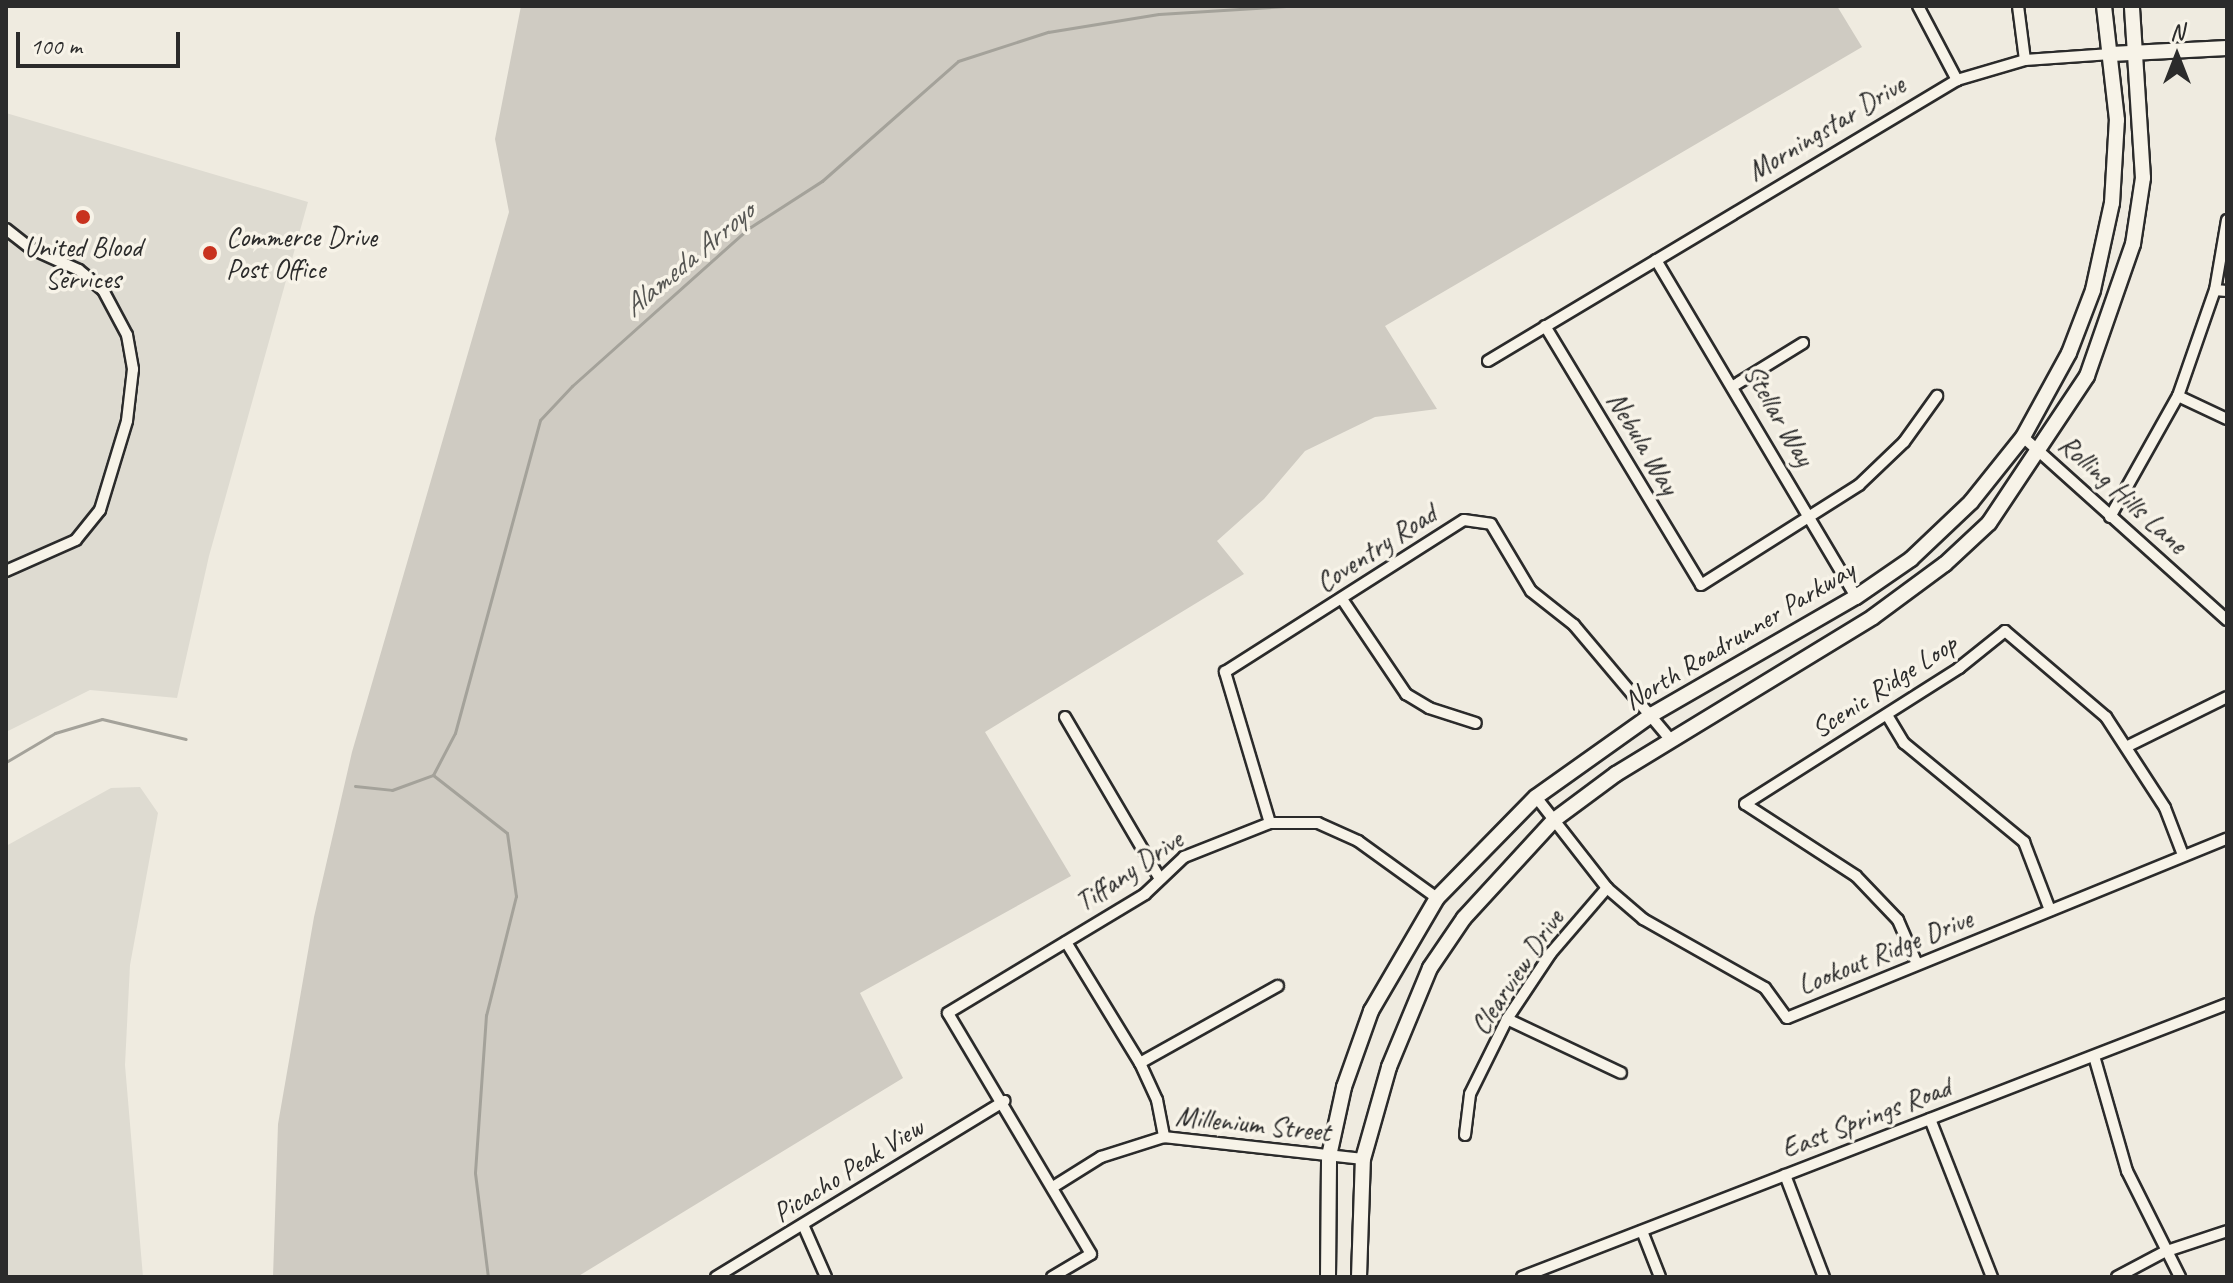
<!DOCTYPE html>
<html>
<head>
<meta charset="utf-8">
<style>
	body { margin:0 }
	#map { position:relative; width:2233px; height:1283px; overflow:hidden; background:#efebe0; font-family:Caveat,sans-serif }
	div>[style] { position:absolute }
	.built>* { inset:0; background:#dedbd1 }
	.green>* { inset:0; background:#cfcbc2 }
	.stream>* { height:3px; margin:-1.5px; padding:0 1.5px; transform-origin:1.5px; border-radius:1.5px; background:#a4a29a }
	.roads { filter:drop-shadow(2px 0 #2b2b2b) drop-shadow(-2px 0 #2b2b2b) drop-shadow(0 2px #2b2b2b) drop-shadow(0 -2px #2b2b2b) }
	.street>* { height:10px; margin:-5px; padding:0 5px; transform-origin:5px; border-radius:5px; background:#f7f3e8 }
	.secondary>* { height:14px; margin:-7px; padding:0 7px; transform-origin:7px; border-radius:7px; background:#f7f3e8 }
	.dots>* { width:22px; height:22px; translate:-50% -50%; box-sizing:border-box; border:4px solid #f7f3e8; border-radius:50% }
	span { translate:-50% -50%; white-space:nowrap; text-align:center; line-height:1.15; -webkit-text-stroke:7px #f7f3e8; paint-order:stroke }
	.street-label { font-size:28px; color:#2b2b2b }
	.poi-label { font-size:28px; color:#2b2b2b }
	.left { translate:0 -50%; text-align:left }
	.water-label { font-size:30px; color:#555552; font-style:italic }
	.frame { position:absolute; inset:0; border:8px solid #2b2b2b; pointer-events:none }
	.north { position:absolute; left:2137px; top:16px; width:80px; height:80px; -webkit-text-stroke:6px #f7f3e8; paint-order:stroke; rotate:0deg; font-size:22px; font-weight:700; line-height:32px; text-align:center; color:#2b2b2b }
	.north::after { content:''; display:block; margin:auto; width:28px; height:36px; background:#2b2b2b; clip-path:polygon(50% 0,100% 100%,50% 72%,0 100%) }
	.scale { position:absolute; left:16px; top:32px; width:164px; height:36px; box-sizing:border-box; border:4px solid #2b2b2b; border-top:0; padding-left:10px; font-size:24px; line-height:28px; white-space:nowrap; color:#2b2b2b; -webkit-text-stroke:6px #f7f3e8; paint-order:stroke }
</style>
</head>
<body>
<div id="map">
	<div class="built">
		<div style="clip-path:polygon(6px 113px,308px 202px,209px 556px,177px 698px,90px 690px,6px 732px)"></div>
		<div style="clip-path:polygon(140px 787px,158px 813px,130px 965px,125px 1065px,143px 1277px,6px 1277px,6px 846px,111px 788px)"></div>
	</div>
	<div class="green">
		<div style="clip-path:polygon(521px 6px,1837px 6px,1862px 47px,1385px 326px,1437px 409px,1375px 417px,1305px 451px,1264px 499px,1217px 541px,1244px 574px,985px 732px,1071px 876px,860px 993px,903px 1078px,577px 1277px,273px 1277px,278px 1124px,314px 917px,352px 752px,509px 212px,495px 139px)"></div>
	</div>
	<div class="stream">
		<div style="left:6px;top:762px;width:57px;rotate:-30.6deg"></div>
		<div style="left:55px;top:733px;width:49px;rotate:-16.6deg"></div>
		<div style="left:102px;top:719px;width:86px;rotate:13.4deg"></div>
		<div style="left:433px;top:775px;width:94px;rotate:38.1deg"></div>
		<div style="left:507px;top:833px;width:64px;rotate:81.9deg"></div>
		<div style="left:516px;top:896px;width:123px;rotate:104.1deg"></div>
		<div style="left:486px;top:1015px;width:158px;rotate:94deg"></div>
		<div style="left:475px;top:1173px;width:105px;rotate:82.9deg"></div>
		<div style="left:355px;top:786px;width:37px;rotate:6deg"></div>
		<div style="left:392px;top:790px;width:44px;rotate:-20.1deg"></div>
		<div style="left:433px;top:775px;width:47px;rotate:-62.4deg"></div>
		<div style="left:455px;top:733px;width:324px;rotate:-74.8deg"></div>
		<div style="left:540px;top:420px;width:47px;rotate:-46.7deg"></div>
		<div style="left:572px;top:386px;width:237px;rotate:-41.8deg"></div>
		<div style="left:749px;top:228px;width:87px;rotate:-32.8deg"></div>
		<div style="left:822px;top:181px;width:181px;rotate:-41.4deg"></div>
		<div style="left:958px;top:61px;width:95px;rotate:-17.9deg"></div>
		<div style="left:1048px;top:32px;width:112px;rotate:-9.2deg"></div>
		<div style="left:1159px;top:14px;width:127px;rotate:-3.6deg"></div>
	</div>
	<div class="roads">
		<div class="street">
			<div style="left:1918px;top:6px;width:84px;rotate:62.2deg"></div>
			<div style="left:2018px;top:6px;width:54px;rotate:82.6deg"></div>
			<div style="left:6px;top:229px;width:33px;rotate:38deg"></div>
			<div style="left:32px;top:249px;width:51px;rotate:24.1deg"></div>
			<div style="left:79px;top:270px;width:31px;rotate:40deg"></div>
			<div style="left:103px;top:290px;width:51px;rotate:61.9deg"></div>
			<div style="left:127px;top:335px;width:35px;rotate:80deg"></div>
			<div style="left:133px;top:369px;width:52px;rotate:96.6deg"></div>
			<div style="left:127px;top:421px;width:93px;rotate:106.9deg"></div>
			<div style="left:100px;top:510px;width:38px;rotate:129deg"></div>
			<div style="left:76px;top:540px;width:77px;rotate:156.1deg"></div>
			<div style="left:1656px;top:260px;width:392px;rotate:59.3deg"></div>
			<div style="left:2215px;top:290px;width:12px;rotate:5deg"></div>
			<div style="left:1545px;top:326px;width:302px;rotate:58.9deg"></div>
			<div style="left:1701px;top:585px;width:187px;rotate:-32.3deg"></div>
			<div style="left:1859px;top:485px;width:62px;rotate:-43.7deg"></div>
			<div style="left:1904px;top:442px;width:57px;rotate:-54.3deg"></div>
			<div style="left:1488px;top:361px;width:547px;rotate:-30.93deg"></div>
			<div style="left:1957px;top:80px;width:71px;rotate:-16.4deg"></div>
			<div style="left:2025px;top:60px;width:86px;rotate:-4deg"></div>
			<div style="left:1735px;top:385px;width:80px;rotate:-31.7deg"></div>
			<div style="left:2178px;top:396px;width:54px;rotate:25.1deg"></div>
			<div style="left:2023px;top:437px;width:274px;rotate:41.9deg"></div>
			<div style="left:2110px;top:517px;width:139px;rotate:-60.7deg"></div>
			<div style="left:2178px;top:396px;width:112px;rotate:-70.8deg"></div>
			<div style="left:2215px;top:290px;width:71px;rotate:-80.3deg"></div>
			<div style="left:1342px;top:599px;width:115px;rotate:56deg"></div>
			<div style="left:1406px;top:694px;width:27px;rotate:31deg"></div>
			<div style="left:1429px;top:708px;width:49px;rotate:17.7deg"></div>
			<div style="left:1887px;top:715px;width:33px;rotate:59deg"></div>
			<div style="left:1904px;top:743px;width:156px;rotate:39.5deg"></div>
			<div style="left:2024px;top:842px;width:73px;rotate:69.1deg"></div>
			<div style="left:1065px;top:717px;width:188px;rotate:59.6deg"></div>
			<div style="left:2128px;top:746px;width:110px;rotate:-26.3deg"></div>
			<div style="left:1536px;top:797px;width:115px;rotate:52deg"></div>
			<div style="left:1607px;top:888px;width:48px;rotate:40.7deg"></div>
			<div style="left:1643px;top:919px;width:140px;rotate:29.5deg"></div>
			<div style="left:1765px;top:988px;width:37px;rotate:54deg"></div>
			<div style="left:1787px;top:1018px;width:475px;rotate:-22.2deg"></div>
			<div style="left:1270px;top:823px;width:158px;rotate:-106.6deg"></div>
			<div style="left:1225px;top:672px;width:283px;rotate:-32.5deg"></div>
			<div style="left:1464px;top:520px;width:27px;rotate:8deg"></div>
			<div style="left:1491px;top:524px;width:78px;rotate:59.2deg"></div>
			<div style="left:1531px;top:591px;width:55px;rotate:38.3deg"></div>
			<div style="left:1574px;top:625px;width:150px;rotate:49.9deg"></div>
			<div style="left:1066px;top:942px;width:142px;rotate:58.6deg"></div>
			<div style="left:1140px;top:1063px;width:41px;rotate:65.3deg"></div>
			<div style="left:1157px;top:1100px;width:38px;rotate:79deg"></div>
			<div style="left:1917px;top:964px;width:48px;rotate:-113.4deg"></div>
			<div style="left:1898px;top:920px;width:61px;rotate:-133.7deg"></div>
			<div style="left:1856px;top:876px;width:132px;rotate:-147deg"></div>
			<div style="left:1745px;top:804px;width:254px;rotate:-32.4deg"></div>
			<div style="left:1959px;top:668px;width:59px;rotate:-38.8deg"></div>
			<div style="left:2005px;top:631px;width:133px;rotate:40.4deg"></div>
			<div style="left:2106px;top:717px;width:108px;rotate:57deg"></div>
			<div style="left:2165px;top:808px;width:50px;rotate:69deg"></div>
			<div style="left:1507px;top:1019px;width:126px;rotate:25.3deg"></div>
			<div style="left:2094px;top:1056px;width:120px;rotate:74deg"></div>
			<div style="left:2127px;top:1171px;width:119px;rotate:63.4deg"></div>
			<div style="left:1140px;top:1063px;width:158px;rotate:-29.2deg"></div>
			<div style="left:1930px;top:1119px;width:170px;rotate:68.6deg"></div>
			<div style="left:1465px;top:1135px;width:41px;rotate:-83deg"></div>
			<div style="left:1470px;top:1094px;width:84px;rotate:-63.7deg"></div>
			<div style="left:1507px;top:1019px;width:79px;rotate:-56.3deg"></div>
			<div style="left:1551px;top:953px;width:86px;rotate:-49.3deg"></div>
			<div style="left:1785px;top:1175px;width:109px;rotate:69.1deg"></div>
			<div style="left:1053px;top:1187px;width:57px;rotate:-32deg"></div>
			<div style="left:1101px;top:1157px;width:66px;rotate:-17.6deg"></div>
			<div style="left:1164px;top:1137px;width:200px;rotate:6.3deg"></div>
			<div style="left:804px;top:1227px;width:55px;rotate:66.3deg"></div>
			<div style="left:1642px;top:1231px;width:49px;rotate:68.6deg"></div>
			<div style="left:716px;top:1277px;width:338px;rotate:-31.4deg"></div>
			<div style="left:1052px;top:1277px;width:45px;rotate:-30.5deg"></div>
			<div style="left:1091px;top:1254px;width:280px;rotate:-120.7deg"></div>
			<div style="left:948px;top:1013px;width:230px;rotate:-31.1deg"></div>
			<div style="left:1145px;top:894px;width:54px;rotate:-43.5deg"></div>
			<div style="left:1184px;top:857px;width:92px;rotate:-21.6deg"></div>
			<div style="left:1270px;top:823px;width:48px"></div>
			<div style="left:1318px;top:823px;width:44px;rotate:24.2deg"></div>
			<div style="left:1358px;top:841px;width:97px;rotate:35.8deg"></div>
			<div style="left:1522px;top:1277px;width:756px;rotate:-21.17deg"></div>
			<div style="left:2117px;top:1277px;width:53px;rotate:-28deg"></div>
			<div style="left:2164px;top:1252px;width:66px;rotate:-18.4deg"></div>
		</div>
		<div class="secondary">
			<div style="left:2111px;top:54px;width:116px;rotate:-3deg"></div>
			<div style="left:1328px;top:1277px;width:121px;rotate:-89.5deg"></div>
			<div style="left:1329px;top:1156px;width:71px;rotate:-77.7deg"></div>
			<div style="left:1344px;top:1087px;width:81px;rotate:-70.4deg"></div>
			<div style="left:1371px;top:1011px;width:131px;rotate:-59.7deg"></div>
			<div style="left:1437px;top:898px;width:141px;rotate:-45.6deg"></div>
			<div style="left:1536px;top:797px;width:143px;rotate:-35.4deg"></div>
			<div style="left:1653px;top:714px;width:234px;rotate:-30deg"></div>
			<div style="left:1856px;top:597px;width:67px;rotate:-34.6deg"></div>
			<div style="left:1911px;top:559px;width:83px;rotate:-43.5deg"></div>
			<div style="left:1971px;top:502px;width:83px;rotate:-51.3deg"></div>
			<div style="left:2023px;top:437px;width:96px;rotate:-61.3deg"></div>
			<div style="left:2069px;top:353px;width:67px;rotate:-69.1deg"></div>
			<div style="left:2093px;top:290px;width:89px;rotate:-77.7deg"></div>
			<div style="left:2112px;top:203px;width:83px;rotate:-86.6deg"></div>
			<div style="left:2117px;top:120px;width:115px;rotate:-96.5deg"></div>
			<div style="left:1359px;top:1277px;width:118px;rotate:-88.1deg"></div>
			<div style="left:1363px;top:1159px;width:96px;rotate:-74.2deg"></div>
			<div style="left:1389px;top:1067px;width:107px;rotate:-67.5deg"></div>
			<div style="left:1430px;top:968px;width:60px;rotate:-55.8deg"></div>
			<div style="left:1464px;top:918px;width:133px;rotate:-47.4deg"></div>
			<div style="left:1554px;top:820px;width:77px;rotate:-36.6deg"></div>
			<div style="left:1616px;top:774px;width:301px;rotate:-31.4deg"></div>
			<div style="left:1873px;top:617px;width:89px;rotate:-36.4deg"></div>
			<div style="left:1945px;top:564px;width:60px;rotate:-43deg"></div>
			<div style="left:1989px;top:523px;width:177px;rotate:-56.3deg"></div>
			<div style="left:2087px;top:376px;width:140px;rotate:-70.8deg"></div>
			<div style="left:2133px;top:244px;width:67px;rotate:-81.4deg"></div>
			<div style="left:2143px;top:178px;width:172px;rotate:-93.7deg"></div>
		</div>
	</div>
	<div class="dots">
		<div style="left:83px;top:217px;background:#c8321e"></div>
		<div style="left:210px;top:253px;background:#c8321e"></div>
	</div>
	<div class="street-label">
		<span style="left:1826px;top:128px;rotate:-31deg">Morningstar Drive</span>
		<span style="left:1779px;top:415px;rotate:60deg">Stellar Way</span>
		<span style="left:1643px;top:443px;rotate:59deg">Nebula Way</span>
		<span style="left:2123px;top:494px;rotate:42deg">Rolling Hills Lane</span>
		<span style="left:1376px;top:548px;rotate:-33deg">Coventry Road</span>
		<span style="left:1739px;top:635px;rotate:-31deg">North Roadrunner Parkway</span>
		<span style="left:1884px;top:686px;rotate:-33deg">Scenic Ridge Loop</span>
		<span style="left:1129px;top:871px;rotate:-34deg">Tiffany Drive</span>
		<span style="left:1885px;top:952px;rotate:-22deg">Lookout Ridge Drive</span>
		<span style="left:1517px;top:972px;rotate:-56deg">Clearview Drive</span>
		<span style="left:1866px;top:1118px;rotate:-21deg">East Springs Road</span>
		<span style="left:1253px;top:1124px;rotate:6deg">Millenium Street</span>
		<span style="left:848px;top:1170px;rotate:-32deg">Picacho Peak View</span>
	</div>
	<div class="poi-label">
		<span class="left" style="left:226px;top:253px">Commerce Drive<br>Post Office</span>
		<span style="left:83px;top:263px">United Blood<br>Services</span>
	</div>
	<div class="water-label">
		<span style="left:688px;top:259px;rotate:-40deg">Alameda Arroyo</span>
	</div>
	<div class="frame"></div>
	<div class="north">N</div>
	<div class="scale">100 m</div>
</div>
</body>
</html>
